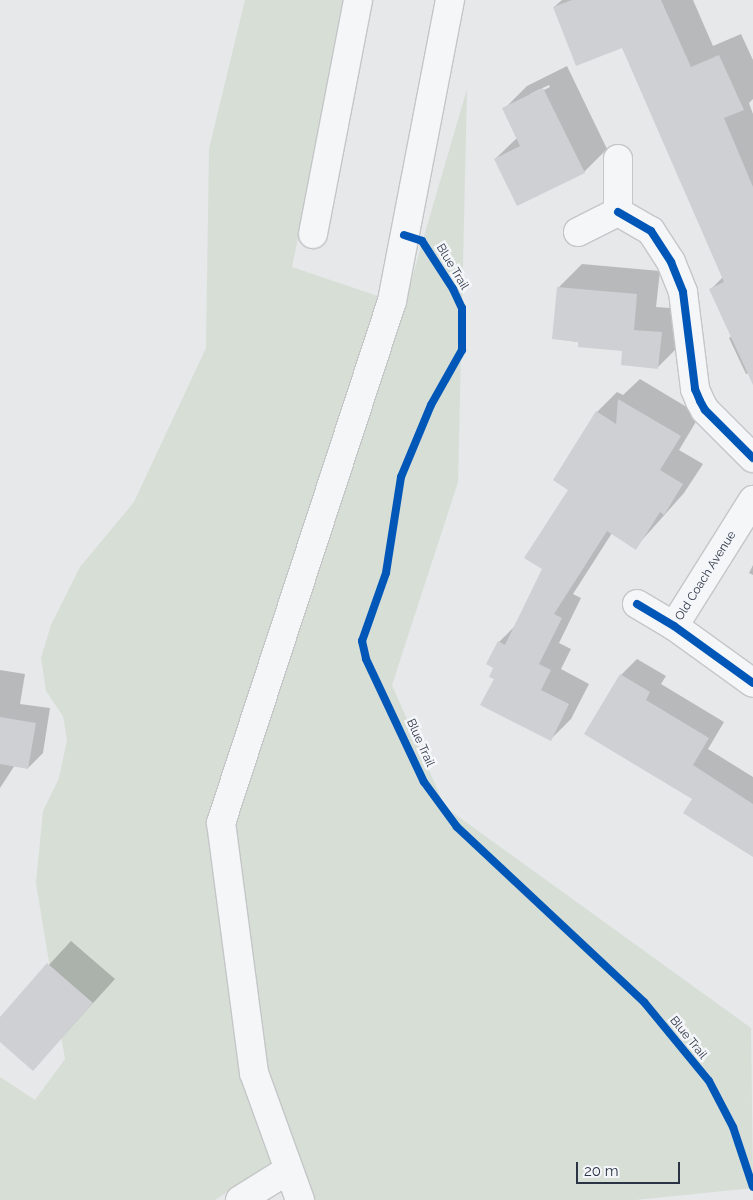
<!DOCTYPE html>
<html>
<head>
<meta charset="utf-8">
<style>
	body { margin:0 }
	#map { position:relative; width:753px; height:1200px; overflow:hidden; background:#e6e8ea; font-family:Raleway,sans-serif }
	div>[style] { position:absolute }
	.green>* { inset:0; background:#d6ded6 }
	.shadow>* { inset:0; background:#0003 }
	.building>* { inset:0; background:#ced0d3 }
	.roads { filter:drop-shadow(1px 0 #c4c6c8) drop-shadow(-1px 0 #c4c6c8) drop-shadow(0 1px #c4c6c8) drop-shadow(0 -1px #c4c6c8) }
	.minor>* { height:28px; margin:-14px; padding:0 14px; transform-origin:14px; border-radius:14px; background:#f5f6f7 }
	.cycleway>* { height:8px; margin:-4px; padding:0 4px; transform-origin:4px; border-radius:4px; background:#0057b8 }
	span { translate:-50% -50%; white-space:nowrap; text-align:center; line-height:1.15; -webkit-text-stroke:5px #f4f6f9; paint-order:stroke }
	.street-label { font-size:12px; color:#2b3445 }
	.scale { position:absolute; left:576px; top:1162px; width:104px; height:22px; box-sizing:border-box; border:2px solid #2b3445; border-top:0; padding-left:6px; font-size:15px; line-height:18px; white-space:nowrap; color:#2b3445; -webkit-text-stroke:4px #f4f6f9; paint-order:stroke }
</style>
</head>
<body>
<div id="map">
	<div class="green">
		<div style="clip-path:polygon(245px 0,348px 0,292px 267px,404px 305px,467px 89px,458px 482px,392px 685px,445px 807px,751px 1028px,753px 1188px,635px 1200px,300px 1200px,282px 1155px,215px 1200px,0 1200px,0 1077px,35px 1100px,65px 1059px,36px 883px,43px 811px,59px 778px,67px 740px,63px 716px,46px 691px,41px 658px,51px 625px,80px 567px,134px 502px,206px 348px,209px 149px)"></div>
	</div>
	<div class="shadow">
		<div style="clip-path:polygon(562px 0,693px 0,713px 46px,741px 34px,753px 60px,753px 99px,749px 103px,753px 114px,753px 371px,746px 374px,729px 338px,732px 336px,710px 290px,723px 277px,623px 47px,554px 7px)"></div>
		<div style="clip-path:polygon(evenodd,567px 66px,607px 149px,584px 172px,495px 159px,518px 137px,504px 109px,527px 86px,567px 66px,549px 85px,550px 87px,530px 97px,530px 94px,549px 85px)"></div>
		<div style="clip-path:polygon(582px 264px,660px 271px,656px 307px,684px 309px,681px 344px,658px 367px,624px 350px,554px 338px,559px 287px)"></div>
		<div style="clip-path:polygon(640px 379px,700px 415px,679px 450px,703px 464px,684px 493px,635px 548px,612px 533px,573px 594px,581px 598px,559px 643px,571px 649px,561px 669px,589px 684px,571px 719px,551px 739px,495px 678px,499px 642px,516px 625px,543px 569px,597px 412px,617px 392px,623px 395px)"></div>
		<div style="clip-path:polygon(753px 565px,753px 575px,749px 573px)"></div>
		<div style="clip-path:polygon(637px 659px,666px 676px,661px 684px,724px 722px,708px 749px,753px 777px,753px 846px,694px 799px,621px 675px)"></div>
		<div style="clip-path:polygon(0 670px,25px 674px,20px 704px,50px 708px,43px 753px,28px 768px,15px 765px,0 788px)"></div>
		<div style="clip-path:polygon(71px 941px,115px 979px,33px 1069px,0 1040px,0 1018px)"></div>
	</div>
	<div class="building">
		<div style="clip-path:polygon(572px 0,661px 0,691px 67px,719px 55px,744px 110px,724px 118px,753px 187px,753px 385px,709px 289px,724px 282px,622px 48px,576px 66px,553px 7px)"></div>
		<div style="clip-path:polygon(543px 88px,585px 173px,517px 206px,494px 159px,520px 146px,502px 108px)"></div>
		<div style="clip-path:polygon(557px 287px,637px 294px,634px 330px,662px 332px,658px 369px,621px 365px,622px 351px,578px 347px,578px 342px,552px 339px)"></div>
		<div style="clip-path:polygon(618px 399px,681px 436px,660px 470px,683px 484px,664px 515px,660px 512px,636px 550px,607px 531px,554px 614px,562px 618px,539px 664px,551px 670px,541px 690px,569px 704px,551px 741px,480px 705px,494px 679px,489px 677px,493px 668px,486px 664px,498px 641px,505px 645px,542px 569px,524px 558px,568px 490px,553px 480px,596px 411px,616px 424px)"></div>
		<div style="clip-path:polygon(620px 674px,650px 692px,646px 700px,709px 738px,693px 765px,753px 804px,753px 857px,683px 813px,692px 799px,584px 734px)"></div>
		<div style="clip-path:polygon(0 717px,36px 723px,28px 769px,0 764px)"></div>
		<div style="clip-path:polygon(47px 963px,93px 1003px,33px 1071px,0 1042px,0 1017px)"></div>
	</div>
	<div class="roads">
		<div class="minor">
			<div style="left:618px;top:212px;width:38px;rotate:30deg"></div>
			<div style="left:651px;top:231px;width:37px;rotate:57deg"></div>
			<div style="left:671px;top:262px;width:32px;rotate:68deg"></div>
			<div style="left:683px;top:292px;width:98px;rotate:82.9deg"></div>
			<div style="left:695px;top:389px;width:13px;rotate:67deg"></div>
			<div style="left:700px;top:401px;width:10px;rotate:61deg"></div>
			<div style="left:705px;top:410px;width:68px;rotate:45deg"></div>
			<div style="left:578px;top:232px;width:45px;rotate:-26.6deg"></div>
			<div style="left:618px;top:212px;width:53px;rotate:-90deg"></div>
			<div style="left:313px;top:234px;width:238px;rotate:-79.1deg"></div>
			<div style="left:637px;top:604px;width:43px;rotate:30.7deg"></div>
			<div style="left:674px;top:626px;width:97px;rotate:35.8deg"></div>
			<div style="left:674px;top:626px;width:149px;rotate:-57.9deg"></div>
			<div style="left:240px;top:1200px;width:57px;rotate:-32deg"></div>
			<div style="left:300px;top:1200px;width:135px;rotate:-109.9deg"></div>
			<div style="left:254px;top:1073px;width:252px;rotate:-97.5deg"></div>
			<div style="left:221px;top:823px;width:549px;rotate:-71.86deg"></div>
			<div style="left:392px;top:301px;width:307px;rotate:-79.1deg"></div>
		</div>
	</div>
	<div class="cycleway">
		<div style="left:618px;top:212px;width:38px;rotate:30deg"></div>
		<div style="left:651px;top:231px;width:37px;rotate:57deg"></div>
		<div style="left:671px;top:262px;width:32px;rotate:68deg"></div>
		<div style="left:683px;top:292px;width:98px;rotate:82.9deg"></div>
		<div style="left:695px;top:389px;width:13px;rotate:67deg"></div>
		<div style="left:700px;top:401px;width:10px;rotate:61deg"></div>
		<div style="left:705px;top:410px;width:68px;rotate:45deg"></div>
		<div style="left:404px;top:235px;width:19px;rotate:18deg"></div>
		<div style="left:422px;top:241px;width:57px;rotate:57.1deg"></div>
		<div style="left:453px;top:289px;width:21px;rotate:65deg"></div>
		<div style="left:462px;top:308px;width:42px;rotate:90deg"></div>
		<div style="left:462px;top:350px;width:63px;rotate:119.4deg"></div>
		<div style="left:431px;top:405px;width:78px;rotate:112.6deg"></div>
		<div style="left:401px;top:477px;width:97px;rotate:98.9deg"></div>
		<div style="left:386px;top:573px;width:72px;rotate:109.4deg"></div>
		<div style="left:362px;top:641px;width:18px;rotate:77deg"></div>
		<div style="left:366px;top:659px;width:136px;rotate:64.8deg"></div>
		<div style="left:424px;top:782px;width:56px;rotate:53.7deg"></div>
		<div style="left:457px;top:827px;width:256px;rotate:43.1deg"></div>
		<div style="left:644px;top:1002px;width:102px;rotate:50.6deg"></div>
		<div style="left:709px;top:1081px;width:52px;rotate:62.4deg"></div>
		<div style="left:733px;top:1127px;width:63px;rotate:71.6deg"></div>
		<div style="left:637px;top:604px;width:43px;rotate:30.7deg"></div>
		<div style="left:674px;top:626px;width:97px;rotate:35.8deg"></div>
	</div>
	<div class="street-label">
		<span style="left:452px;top:267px;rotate:59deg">Blue Trail</span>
		<span style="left:706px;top:576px;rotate:-58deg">Old Coach Avenue</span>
		<span style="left:420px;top:743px;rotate:66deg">Blue Trail</span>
		<span style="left:688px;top:1038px;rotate:51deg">Blue Trail</span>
	</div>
	<div class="scale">20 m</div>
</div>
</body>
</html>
